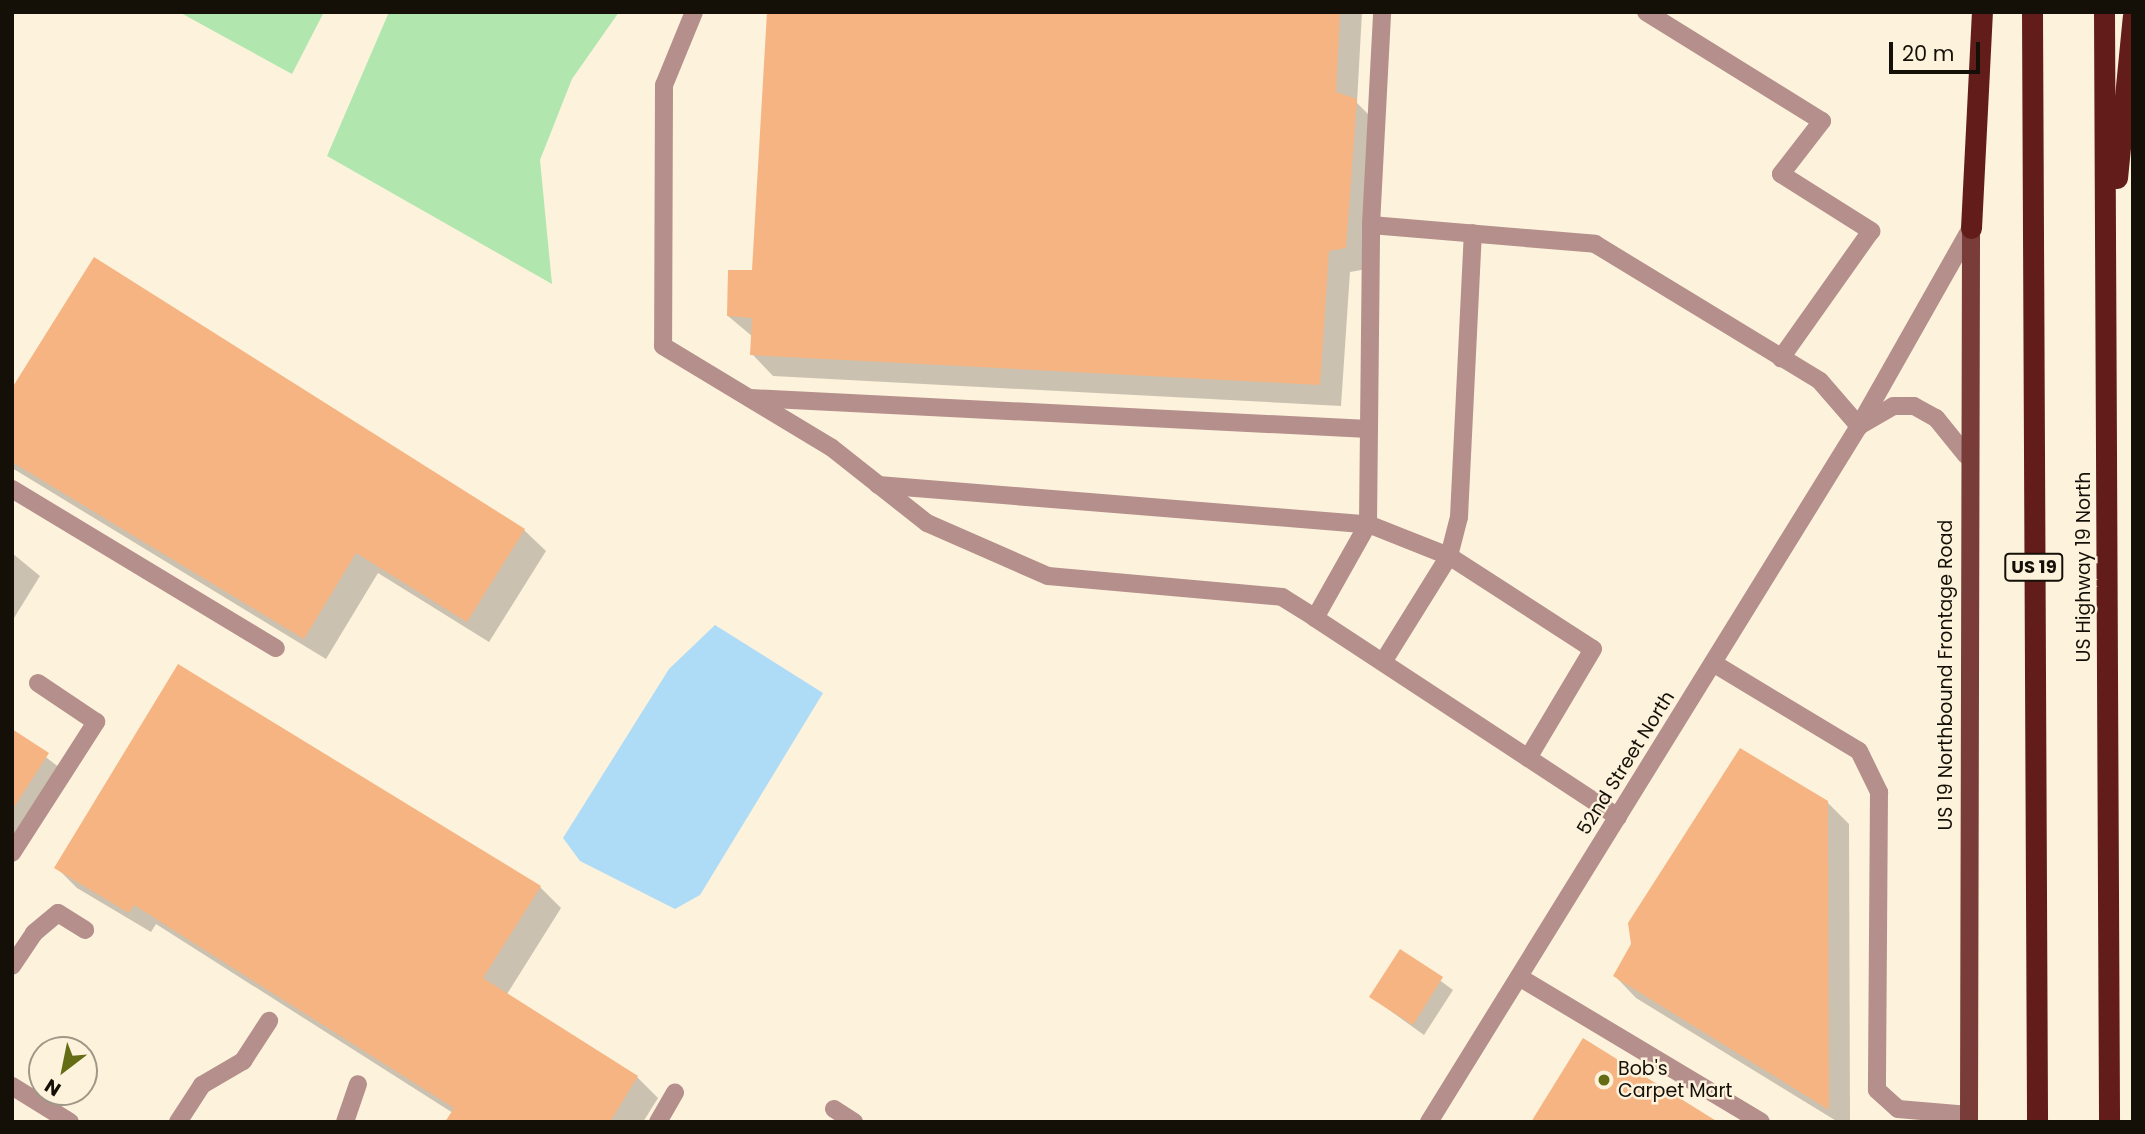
<!DOCTYPE html>
<html>
<head>
<meta charset="utf-8">
<style>
	body { margin:0 }
	#map { position:relative; width:2145px; height:1134px; overflow:hidden; background:#fdf2dc; font-family:Poppins,sans-serif }
	div>[style] { position:absolute }
	.green>* { inset:0; background:#b1e7af }
	.water>* { inset:0; background:#aedcf7 }
	.shadow>* { inset:0; background:#0003 }
	.building>* { inset:0; background:#f5b481 }
	.service>* { height:18px; margin:-9px; padding:0 9px; transform-origin:9px; border-radius:9px; background:#b48f8b }
	.tertiary>* { height:18px; margin:-9px; padding:0 9px; transform-origin:9px; border-radius:9px; background:#b48f8b }
	.primary>* { height:18px; margin:-9px; padding:0 9px; transform-origin:9px; border-radius:9px; background:#793c38 }
	.motorway>* { height:21px; margin:-10.5px; padding:0 10.5px; transform-origin:10.5px; border-radius:10.5px; background:#621d1b }
	.dots>* { width:19px; height:19px; translate:-50% -50%; box-sizing:border-box; border:4px solid #fdf2dc; border-radius:50% }
	span { translate:-50% -50%; white-space:nowrap; text-align:center; line-height:1.15; -webkit-text-stroke:5px #fdf2dc; paint-order:stroke }
	.shield-label span { padding:2px 5px; background:#fdf2dc; border:2px solid; border-radius:5px; -webkit-text-stroke-width:0 }
	.shield-label { font-size:18px; color:#151007; font-weight:700 }
	.street-label { font-size:19px; color:#151007 }
	.poi-label { font-size:19px; color:#151007 }
	.left { translate:0 -50%; text-align:left }
	.frame { position:absolute; inset:0; border:14px solid #151007; pointer-events:none }
	.north { position:absolute; left:28px; top:1036px; width:70px; height:70px; box-sizing:border-box; background:#fdf2dc; border:2px solid #a09887; border-radius:50%; rotate:212deg; font-size:19px; font-weight:700; line-height:28px; text-align:center; color:#151007 }
	.north::after { content:''; display:block; margin:auto; width:24px; height:32px; background:#646d13; clip-path:polygon(50% 0,100% 100%,50% 72%,0 100%) }
	.scale { position:absolute; left:1889px; top:42px; width:91px; height:32px; box-sizing:border-box; border:4px solid #151007; border-top:0; padding-left:9px; font-size:21px; line-height:24px; white-space:nowrap; color:#151007; -webkit-text-stroke:5px #fdf2dc; paint-order:stroke }
</style>
</head>
<body>
<div id="map">
	<div class="green">
		<div style="clip-path:polygon(179px 12px,324px 12px,292px 74px)"></div>
		<div style="clip-path:polygon(389px 12px,619px 12px,572px 79px,540px 160px,552px 284px,327px 156px)"></div>
	</div>
	<div class="water">
		<div style="clip-path:polygon(715px 625px,823px 693px,700px 895px,675px 909px,580px 861px,563px 838px,669px 669px)"></div>
	</div>
	<div class="shadow">
		<div style="clip-path:polygon(769px 12px,1362px 12px,1357px 103px,1377px 123px,1367px 269px,1350px 272px,1341px 406px,773px 376px,752px 354px,753px 337px,728px 316px,754px 271px)"></div>
		<div style="clip-path:polygon(12px 391px,524px 530px,546px 551px,489px 642px,378px 573px,326px 659px,12px 468px)"></div>
		<div style="clip-path:polygon(12px 553px,40px 576px,14px 618px,12px 617px)"></div>
		<div style="clip-path:polygon(12px 731px,69px 775px,12px 864px)"></div>
		<div style="clip-path:polygon(1827px 802px,1849px 824px,1850px 1122px,1838px 1122px,1636px 998px,1615px 976px)"></div>
		<div style="clip-path:polygon(56px 867px,540px 887px,561px 908px,507px 994px,637px 1077px,658px 1098px,643px 1122px,447px 1122px,453px 1113px,156px 924px,151px 932px,77px 888px)"></div>
		<div style="clip-path:polygon(1401px 952px,1453px 990px,1424px 1035px,1371px 997px)"></div>
	</div>
	<div class="building">
		<div style="clip-path:polygon(767px 12px,1340px 12px,1336px 92px,1357px 99px,1346px 248px,1329px 251px,1320px 385px,750px 355px,752px 318px,727px 316px,728px 270px,752px 270px)"></div>
		<div style="clip-path:polygon(94px 257px,525px 529px,467px 622px,356px 553px,304px 639px,12px 462px,12px 388px)"></div>
		<div style="clip-path:polygon(178px 664px,541px 886px,483px 978px,638px 1076px,610px 1122px,445px 1122px,454px 1108px,134px 905px,129px 913px,54px 868px)"></div>
		<div style="clip-path:polygon(12px 729px,49px 753px,12px 810px)"></div>
		<div style="clip-path:polygon(1740px 748px,1828px 801px,1829px 1110px,1613px 976px,1631px 944px,1628px 923px)"></div>
		<div style="clip-path:polygon(1400px 949px,1443px 977px,1413px 1025px,1369px 997px)"></div>
		<div style="clip-path:polygon(1583px 1038px,1718px 1122px,1531px 1122px)"></div>
	</div>
	<div class="service">
		<div style="left:694px;top:12px;width:79px;rotate:112.3deg"></div>
		<div style="left:664px;top:85px;width:261px;rotate:90.2deg"></div>
		<div style="left:663px;top:346px;width:197px;rotate:31.1deg"></div>
		<div style="left:832px;top:448px;width:121px;rotate:38.3deg"></div>
		<div style="left:927px;top:523px;width:132px;rotate:23.7deg"></div>
		<div style="left:1048px;top:576px;width:235px;rotate:5.1deg"></div>
		<div style="left:1282px;top:597px;width:39px;rotate:32deg"></div>
		<div style="left:1646px;top:12px;width:207px;rotate:31.8deg"></div>
		<div style="left:1822px;top:121px;width:67px;rotate:127.7deg"></div>
		<div style="left:1781px;top:174px;width:107px;rotate:32.3deg"></div>
		<div style="left:1871px;top:231px;width:156px;rotate:125.3deg"></div>
		<div style="left:1371px;top:225px;width:213px;rotate:-87deg"></div>
		<div style="left:750px;top:398px;width:619px;rotate:2.87deg"></div>
		<div style="left:878px;top:485px;width:492px;rotate:4.6deg"></div>
		<div style="left:1368px;top:524px;width:87px;rotate:21.6deg"></div>
		<div style="left:1449px;top:556px;width:171px;rotate:32.9deg"></div>
		<div style="left:1593px;top:649px;width:127px;rotate:120.8deg"></div>
		<div style="left:12px;top:489px;width:308px;rotate:31.1deg"></div>
		<div style="left:1383px;top:662px;width:125px;rotate:-58.1deg"></div>
		<div style="left:1449px;top:556px;width:40px;rotate:-75.6deg"></div>
		<div style="left:1459px;top:517px;width:284px;rotate:-87.2deg"></div>
		<div style="left:1713px;top:663px;width:170px;rotate:31.1deg"></div>
		<div style="left:1859px;top:751px;width:46px;rotate:64deg"></div>
		<div style="left:1879px;top:792px;width:298px;rotate:90.4deg"></div>
		<div style="left:1877px;top:1090px;width:28px;rotate:42deg"></div>
		<div style="left:1898px;top:1109px;width:71px;rotate:4.8deg"></div>
		<div style="left:1618px;top:817px;width:363px;rotate:-146.7deg"></div>
		<div style="left:1315px;top:618px;width:108px;rotate:-60.6deg"></div>
		<div style="left:1368px;top:524px;width:299px;rotate:-89.4deg"></div>
		<div style="left:1371px;top:225px;width:225px;rotate:4.8deg"></div>
		<div style="left:1595px;top:244px;width:263px;rotate:31.3deg"></div>
		<div style="left:1820px;top:381px;width:60px;rotate:49.1deg"></div>
		<div style="left:12px;top:853px;width:156px;rotate:-57.3deg"></div>
		<div style="left:96px;top:722px;width:70px;rotate:-146.1deg"></div>
		<div style="left:12px;top:966px;width:40px;rotate:-56deg"></div>
		<div style="left:34px;top:933px;width:31px;rotate:-40deg"></div>
		<div style="left:58px;top:913px;width:32px;rotate:32deg"></div>
		<div style="left:1519px;top:977px;width:282px;rotate:30.9deg"></div>
		<div style="left:834px;top:1109px;width:24px;rotate:33deg"></div>
		<div style="left:178px;top:1122px;width:44px;rotate:-57deg"></div>
		<div style="left:202px;top:1085px;width:48px;rotate:-30.3deg"></div>
		<div style="left:243px;top:1061px;width:48px;rotate:-57deg"></div>
		<div style="left:345px;top:1122px;width:40px;rotate:-71.1deg"></div>
		<div style="left:658px;top:1122px;width:34px;rotate:-60deg"></div>
	</div>
	<div class="tertiary">
		<div style="left:1859px;top:426px;width:39px;rotate:-30deg"></div>
		<div style="left:1893px;top:406px;width:21px"></div>
		<div style="left:1914px;top:406px;width:25px;rotate:29deg"></div>
		<div style="left:1936px;top:418px;width:48px;rotate:51deg"></div>
		<div style="left:12px;top:1086px;width:68px;rotate:31.8deg"></div>
		<div style="left:1429px;top:1122px;width:818px;rotate:-58.29deg"></div>
		<div style="left:1859px;top:426px;width:227px;rotate:-60.5deg"></div>
	</div>
	<div class="primary">
		<div style="left:1969px;top:1122px;width:894px;rotate:-89.87deg"></div>
	</div>
	<div class="motorway">
		<div style="left:2032px;top:12px;width:1110px;rotate:89.74deg"></div>
		<div style="left:2104px;top:12px;width:1110px;rotate:89.74deg"></div>
		<div style="left:2117px;top:178px;width:163px;rotate:-84.4deg"></div>
		<div style="left:1971px;top:228px;width:216px;rotate:-87.1deg"></div>
	</div>
	<div class="dots">
		<div style="left:1604px;top:1080px;background:#646d13"></div>
	</div>
	<div class="shield-label">
		<span style="left:2034px;top:567px">US 19</span>
	</div>
	<div class="street-label">
		<span style="left:2084px;top:567px;rotate:-90deg">US Highway 19 North</span>
		<span style="left:1946px;top:675px;rotate:-90deg">US 19 Northbound Frontage Road</span>
		<span style="left:1626px;top:763px;rotate:-58deg">52nd Street North</span>
	</div>
	<div class="poi-label">
		<span class="left" style="left:1618px;top:1080px">Bob's<br>Carpet Mart</span>
	</div>
	<div class="frame"></div>
	<div class="north">N</div>
	<div class="scale">20 m</div>
</div>
</body>
</html>
